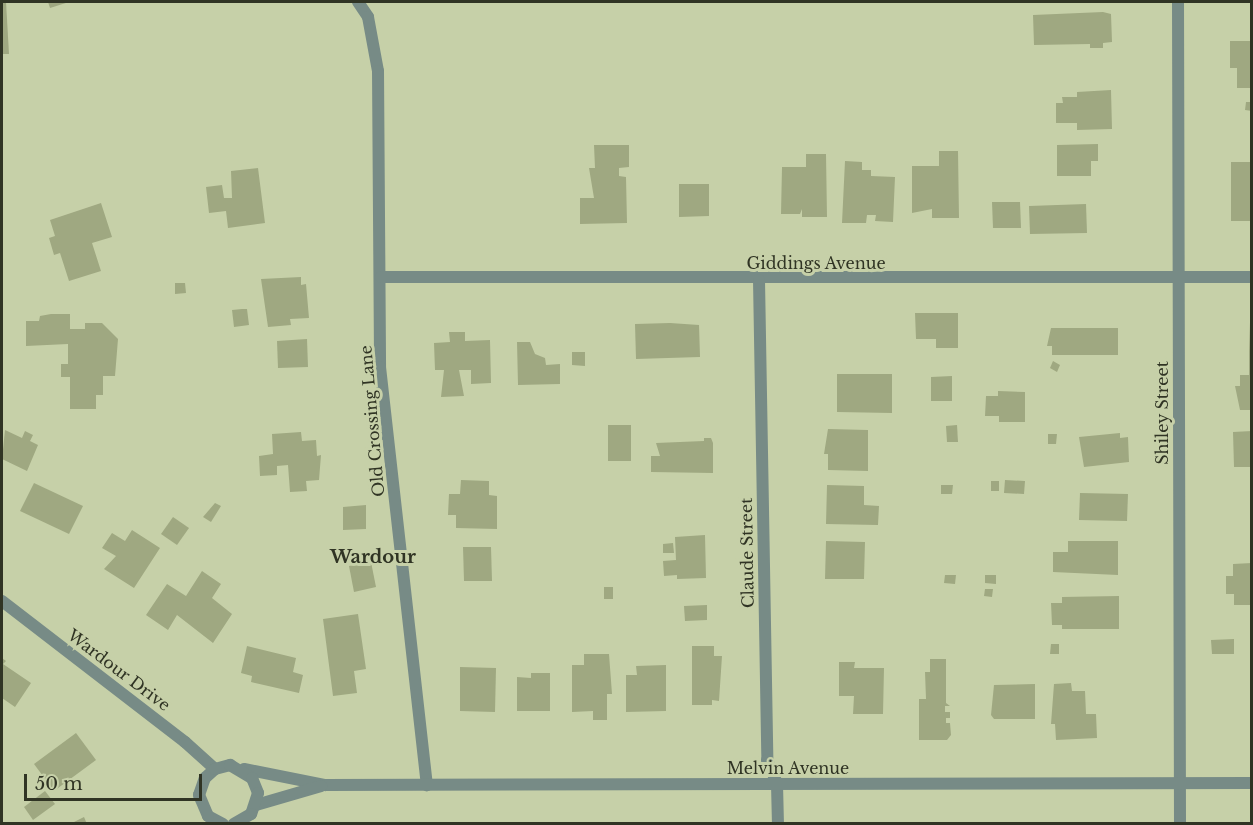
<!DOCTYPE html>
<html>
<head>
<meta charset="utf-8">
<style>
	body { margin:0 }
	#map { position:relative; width:1253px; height:825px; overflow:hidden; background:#c6d0a8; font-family:"Libre Baskerville",serif }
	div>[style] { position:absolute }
	.building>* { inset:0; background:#9fa881 }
	.minor>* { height:12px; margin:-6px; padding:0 6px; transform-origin:6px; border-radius:6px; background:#778b86 }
	.tertiary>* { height:12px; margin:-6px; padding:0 6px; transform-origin:6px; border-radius:6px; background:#778b86 }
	span { translate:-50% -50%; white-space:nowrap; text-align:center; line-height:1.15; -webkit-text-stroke:6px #c6d0a8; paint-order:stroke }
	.street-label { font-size:16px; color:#303424 }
	.neighbourhood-label { font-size:18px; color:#303424; font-weight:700 }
	.frame { position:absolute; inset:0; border:3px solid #303424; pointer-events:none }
	.scale { position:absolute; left:24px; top:774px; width:178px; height:27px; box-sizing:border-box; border:3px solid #303424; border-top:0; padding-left:8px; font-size:18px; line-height:21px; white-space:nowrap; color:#303424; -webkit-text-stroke:4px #c6d0a8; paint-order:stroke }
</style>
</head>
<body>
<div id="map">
	<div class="building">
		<div style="clip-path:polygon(2px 2px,6px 2px,9px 54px,2px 54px)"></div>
		<div style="clip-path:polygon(48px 2px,69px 2px,50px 8px)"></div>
		<div style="clip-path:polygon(1103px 12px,1111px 14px,1112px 42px,1103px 43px,1103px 48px,1090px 48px,1090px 44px,1034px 45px,1033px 15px)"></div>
		<div style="clip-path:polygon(1230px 41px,1252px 41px,1252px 88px,1237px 88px,1237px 68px,1230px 68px)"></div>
		<div style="clip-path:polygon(1111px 90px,1112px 129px,1077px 130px,1077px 123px,1056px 123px,1056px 103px,1063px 103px,1062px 97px,1077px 97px,1077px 92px)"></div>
		<div style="clip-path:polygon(1246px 102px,1252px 102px,1252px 111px,1245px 110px)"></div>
		<div style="clip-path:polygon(1098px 144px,1098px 161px,1091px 161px,1091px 176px,1057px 176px,1057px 145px)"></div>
		<div style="clip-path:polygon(594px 145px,629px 145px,629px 167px,619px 168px,619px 176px,626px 177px,627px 223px,580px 224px,580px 198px,594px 198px,589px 168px,595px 168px)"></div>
		<div style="clip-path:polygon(939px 151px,958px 151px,959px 218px,932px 218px,932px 209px,912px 213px,912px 166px,939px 166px)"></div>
		<div style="clip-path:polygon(806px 154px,826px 154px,827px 217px,802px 217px,802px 209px,800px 214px,781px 214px,782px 167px,806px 167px)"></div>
		<div style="clip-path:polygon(845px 161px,862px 162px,862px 170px,871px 170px,871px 176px,895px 177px,893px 222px,875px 221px,876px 215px,867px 215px,866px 223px,842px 223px)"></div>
		<div style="clip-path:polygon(1231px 162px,1252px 162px,1252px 221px,1231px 221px)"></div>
		<div style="clip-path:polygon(258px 168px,265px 223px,228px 228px,226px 211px,209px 213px,206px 187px,222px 185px,224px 198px,232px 198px,231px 171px)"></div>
		<div style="clip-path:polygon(679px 184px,709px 184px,709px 216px,679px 217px)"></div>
		<div style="clip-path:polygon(992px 202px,1020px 202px,1021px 228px,993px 228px)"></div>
		<div style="clip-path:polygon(101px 203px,112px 237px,92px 243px,101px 271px,69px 281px,60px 253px,54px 255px,49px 238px,55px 236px,50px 220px)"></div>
		<div style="clip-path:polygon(1086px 204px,1087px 233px,1030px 234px,1029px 206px)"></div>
		<div style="clip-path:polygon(301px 277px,301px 285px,306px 284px,309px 318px,290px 319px,291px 325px,268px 327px,261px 279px)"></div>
		<div style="clip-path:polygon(175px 283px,185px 283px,186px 293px,175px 294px)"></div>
		<div style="clip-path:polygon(242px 309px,247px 309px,249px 325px,234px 327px,232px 310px)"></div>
		<div style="clip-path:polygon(915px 313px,958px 313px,958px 348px,936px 348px,936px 339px,916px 339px)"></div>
		<div style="clip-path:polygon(51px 314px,70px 314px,70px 329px,85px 329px,85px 323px,102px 323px,118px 339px,115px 376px,103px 376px,103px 395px,96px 395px,96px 409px,70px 409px,70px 377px,61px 377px,61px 364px,68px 364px,68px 344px,26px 346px,26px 321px,39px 321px,40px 316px)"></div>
		<div style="clip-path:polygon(1249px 322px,1252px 410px,1240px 410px,1235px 386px,1240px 386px,1240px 375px,1249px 375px)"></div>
		<div style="clip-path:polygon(670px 323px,699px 325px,700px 357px,636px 359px,635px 324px)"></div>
		<div style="clip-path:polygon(1051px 328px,1118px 328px,1118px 355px,1052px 355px,1052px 346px,1047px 346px)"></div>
		<div style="clip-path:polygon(449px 332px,465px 332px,465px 341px,490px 340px,491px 383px,471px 384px,471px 370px,459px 370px,464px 396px,441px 397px,444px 370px,435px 370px,434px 343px,450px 342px)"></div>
		<div style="clip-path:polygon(307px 339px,308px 367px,278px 368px,277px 341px)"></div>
		<div style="clip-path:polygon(517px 342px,530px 342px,535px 354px,545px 358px,546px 365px,560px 364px,560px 384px,518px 385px)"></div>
		<div style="clip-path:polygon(572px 352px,585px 352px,585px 366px,572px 365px)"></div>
		<div style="clip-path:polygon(1053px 361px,1060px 365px,1057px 372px,1050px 368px)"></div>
		<div style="clip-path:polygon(837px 374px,892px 374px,892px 413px,837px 412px)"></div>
		<div style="clip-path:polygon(952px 376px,952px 401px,931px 401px,931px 377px)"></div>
		<div style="clip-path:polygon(998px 391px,1025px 392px,1025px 422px,999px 422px,999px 416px,985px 416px,986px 396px,998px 396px)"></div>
		<div style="clip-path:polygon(608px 425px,631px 425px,631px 461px,608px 461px)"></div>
		<div style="clip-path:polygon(957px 425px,958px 442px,947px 442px,946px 426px)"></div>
		<div style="clip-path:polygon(828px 429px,868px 430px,868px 471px,828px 470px,828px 454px,824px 454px)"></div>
		<div style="clip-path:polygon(5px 430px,22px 438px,25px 431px,33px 435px,30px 441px,38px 445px,27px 471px,2px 459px)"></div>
		<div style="clip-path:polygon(1252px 431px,1252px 467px,1234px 467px,1233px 432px)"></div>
		<div style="clip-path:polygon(301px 432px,302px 441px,316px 440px,317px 456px,321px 455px,319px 480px,306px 481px,307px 491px,290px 492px,288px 465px,277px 466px,277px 475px,260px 476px,259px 456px,273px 454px,272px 434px)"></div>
		<div style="clip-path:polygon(1120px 433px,1120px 438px,1128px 437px,1129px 462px,1084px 467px,1079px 437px)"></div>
		<div style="clip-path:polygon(1048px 434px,1057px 434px,1056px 444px,1048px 444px)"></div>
		<div style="clip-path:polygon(704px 438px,711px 438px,713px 443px,713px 473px,651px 472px,651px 456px,660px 456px,656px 443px,704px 441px)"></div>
		<div style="clip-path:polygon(461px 480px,489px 481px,489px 495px,497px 496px,497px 529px,456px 528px,456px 515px,448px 515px,449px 494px,460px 494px)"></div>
		<div style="clip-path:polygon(1005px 480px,1025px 481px,1024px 494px,1004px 493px)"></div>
		<div style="clip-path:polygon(991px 481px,999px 481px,999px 491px,991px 491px)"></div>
		<div style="clip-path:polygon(34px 483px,83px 506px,69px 534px,20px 511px)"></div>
		<div style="clip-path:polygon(827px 485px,864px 486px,864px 505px,879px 506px,878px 525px,826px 524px)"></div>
		<div style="clip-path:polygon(941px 485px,953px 485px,952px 494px,941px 494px)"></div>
		<div style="clip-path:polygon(1080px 493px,1128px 494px,1127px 521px,1079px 520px)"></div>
		<div style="clip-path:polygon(215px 503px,221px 506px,211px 522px,203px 517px)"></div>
		<div style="clip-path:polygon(366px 505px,366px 529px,343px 530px,343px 507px)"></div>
		<div style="clip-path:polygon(173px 517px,189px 528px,177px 545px,161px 534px)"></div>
		<div style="clip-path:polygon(132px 530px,160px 548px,134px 588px,104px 569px,116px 556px,102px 548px,112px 533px,125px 541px)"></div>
		<div style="clip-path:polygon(705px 535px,706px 578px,677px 579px,677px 575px,664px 576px,663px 561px,676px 560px,675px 537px)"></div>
		<div style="clip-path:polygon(826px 541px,865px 542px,864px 579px,825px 579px)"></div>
		<div style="clip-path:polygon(1068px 541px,1118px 541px,1118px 575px,1053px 572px,1053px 552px,1068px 552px)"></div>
		<div style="clip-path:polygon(673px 543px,674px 553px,663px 553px,663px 544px)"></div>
		<div style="clip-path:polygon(463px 547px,491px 547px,492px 581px,464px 581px)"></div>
		<div style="clip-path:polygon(371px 562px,376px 587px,354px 592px,349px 566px)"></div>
		<div style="clip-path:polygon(1252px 563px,1252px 605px,1234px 605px,1234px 594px,1226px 594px,1226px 576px,1233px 576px,1233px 564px)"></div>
		<div style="clip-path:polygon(202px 571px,221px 584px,212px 598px,232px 614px,213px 643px,177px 615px,168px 630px,146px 615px,167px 584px,186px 596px)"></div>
		<div style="clip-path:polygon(945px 575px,956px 575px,955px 584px,944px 583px)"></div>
		<div style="clip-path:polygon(985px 575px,996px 575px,996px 584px,985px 583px)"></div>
		<div style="clip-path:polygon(604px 587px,613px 587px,613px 599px,604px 599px)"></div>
		<div style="clip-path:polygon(985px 589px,993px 589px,992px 597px,984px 596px)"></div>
		<div style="clip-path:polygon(1119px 596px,1119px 629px,1062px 629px,1062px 625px,1052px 625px,1051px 603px,1062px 603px,1062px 597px)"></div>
		<div style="clip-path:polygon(707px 605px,707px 620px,685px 621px,684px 606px)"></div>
		<div style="clip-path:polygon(358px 614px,366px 669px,354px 671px,357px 693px,333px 696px,323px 619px)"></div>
		<div style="clip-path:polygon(1234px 639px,1234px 654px,1212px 654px,1211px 640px)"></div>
		<div style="clip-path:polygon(1051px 644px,1059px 644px,1059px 654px,1050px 654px)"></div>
		<div style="clip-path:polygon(247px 646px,296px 658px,293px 672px,303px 675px,299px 693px,251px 682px,252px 676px,241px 673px)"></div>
		<div style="clip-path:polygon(692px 646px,714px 646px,714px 656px,722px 656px,719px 701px,712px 700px,712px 705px,692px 705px)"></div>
		<div style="clip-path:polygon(584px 654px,609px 654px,612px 694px,607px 694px,607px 720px,593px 720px,593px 711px,572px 712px,572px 665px,584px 665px)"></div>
		<div style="clip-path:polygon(2px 658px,6px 661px,3px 664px,31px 683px,15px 707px,2px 698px)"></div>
		<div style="clip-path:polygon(930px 659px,946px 659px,946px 703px,950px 706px,945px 706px,945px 712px,950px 712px,950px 718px,946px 718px,946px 723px,950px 723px,951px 735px,947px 740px,919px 740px,919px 699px,926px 699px,925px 672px,930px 672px)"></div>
		<div style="clip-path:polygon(839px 662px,855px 662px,854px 668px,884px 668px,883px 714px,853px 714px,854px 696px,839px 696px)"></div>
		<div style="clip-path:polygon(666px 665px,666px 711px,626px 712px,626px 675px,637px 675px,636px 666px)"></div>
		<div style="clip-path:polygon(460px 667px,496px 668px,495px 712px,460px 711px)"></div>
		<div style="clip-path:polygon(531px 673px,550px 673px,550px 711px,517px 711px,517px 677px,531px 678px)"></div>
		<div style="clip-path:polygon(1071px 683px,1072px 691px,1085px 691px,1086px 714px,1096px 714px,1097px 738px,1056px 740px,1055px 724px,1051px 724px,1054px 684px)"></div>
		<div style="clip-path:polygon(1035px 684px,1035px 719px,994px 719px,991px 715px,994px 685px)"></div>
		<div style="clip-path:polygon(76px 733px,96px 760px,54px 791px,34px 764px)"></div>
		<div style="clip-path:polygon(45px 791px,55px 804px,33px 820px,24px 807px)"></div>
		<div style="clip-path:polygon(84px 817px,87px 824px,70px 824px)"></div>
	</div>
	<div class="minor">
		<div style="left:358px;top:2px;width:18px;rotate:56deg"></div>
		<div style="left:368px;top:17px;width:55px;rotate:79.5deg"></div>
		<div style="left:378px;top:71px;width:296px;rotate:89.6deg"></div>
		<div style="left:380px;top:367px;width:421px;rotate:83.6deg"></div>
		<div style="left:1178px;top:2px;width:822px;rotate:89.86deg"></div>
		<div style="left:381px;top:277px;width:871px"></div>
		<div style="left:759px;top:280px;width:480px;rotate:89deg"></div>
		<div style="left:767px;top:760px;width:26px;rotate:67deg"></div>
		<div style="left:777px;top:784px;width:40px;rotate:88.6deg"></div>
		<div style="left:2px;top:601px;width:231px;rotate:37.6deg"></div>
		<div style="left:185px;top:742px;width:40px;rotate:42deg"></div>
	</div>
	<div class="tertiary">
		<div style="left:244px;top:769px;width:83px;rotate:11.2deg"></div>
		<div style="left:325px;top:785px;width:927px;rotate:-0.12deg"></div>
		<div style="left:256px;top:805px;width:68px;rotate:-16.3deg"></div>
		<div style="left:223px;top:824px;width:17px;rotate:-152deg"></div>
		<div style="left:208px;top:816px;width:23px;rotate:-113deg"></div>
		<div style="left:199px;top:795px;width:18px;rotate:-71deg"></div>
		<div style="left:205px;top:778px;width:13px;rotate:-42deg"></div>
		<div style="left:215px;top:769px;width:16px;rotate:-15deg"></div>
		<div style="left:230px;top:765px;width:26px;rotate:31deg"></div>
		<div style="left:252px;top:778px;width:16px;rotate:68deg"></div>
		<div style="left:258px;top:793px;width:22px;rotate:108deg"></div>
		<div style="left:251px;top:814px;width:20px;rotate:150deg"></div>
	</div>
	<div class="street-label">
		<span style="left:816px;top:263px">Giddings Avenue</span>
		<span style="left:1162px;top:413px;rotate:-90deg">Shiley Street</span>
		<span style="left:372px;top:421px;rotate:-95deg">Old Crossing Lane</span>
		<span style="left:747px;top:553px;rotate:-91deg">Claude Street</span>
		<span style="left:119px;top:670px;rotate:37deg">Wardour Drive</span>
		<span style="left:788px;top:768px">Melvin Avenue</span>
	</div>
	<div class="neighbourhood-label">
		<span style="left:373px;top:557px">Wardour</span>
	</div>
	<div class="frame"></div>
	<div class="scale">50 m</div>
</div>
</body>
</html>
